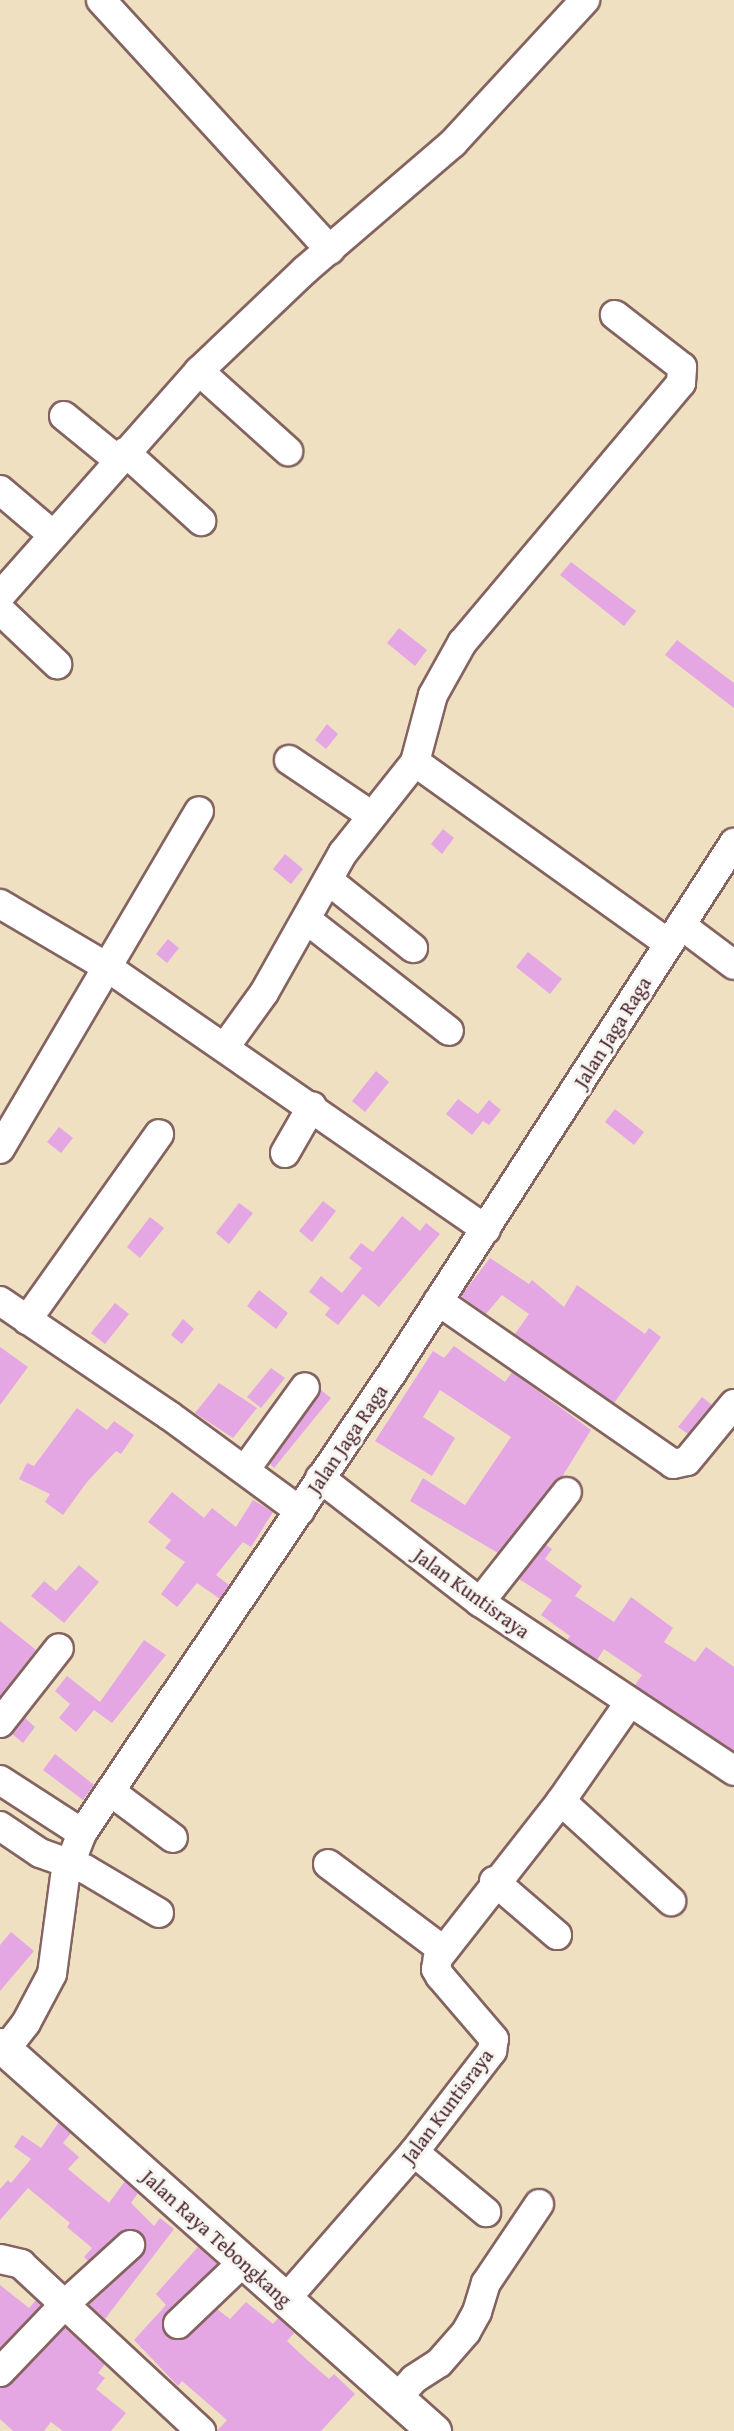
<!DOCTYPE html>
<html>
<head>
<meta charset="utf-8">
<style>
	body { margin:0 }
	#map { position:relative; width:734px; height:2431px; overflow:hidden; background:#efe0c2; font-family:"Gentium Book Plus",serif }
	div>[style] { position:absolute }
	.building>* { inset:0; background:#e5a6e4 }
	.roads { filter:drop-shadow(2px 0 #846360) drop-shadow(-2px 0 #846360) drop-shadow(0 2px #846360) drop-shadow(0 -2px #846360) }
	.minor>* { height:28px; margin:-14px; padding:0 14px; transform-origin:14px; border-radius:14px; background:#fff }
	.major>* { height:33px; margin:-16.5px; padding:0 16.5px; transform-origin:16.5px; border-radius:16.5px; background:#fff }
	span { translate:-50% -50%; white-space:nowrap; text-align:center; line-height:1.15; -webkit-text-stroke:6px #f6f6f2; paint-order:stroke }
	.street-label { font-size:20px; color:#4a1f2b }
</style>
</head>
<body>
<div id="map">
	<div class="building">
		<div style="clip-path:polygon(571px 562px,636px 611px,624px 626px,560px 575px)"></div>
		<div style="clip-path:polygon(399px 628px,427px 650px,415px 666px,387px 643px)"></div>
		<div style="clip-path:polygon(677px 640px,734px 683px,734px 708px,665px 655px)"></div>
		<div style="clip-path:polygon(327px 724px,338px 734px,326px 749px,315px 740px)"></div>
		<div style="clip-path:polygon(443px 829px,454px 838px,442px 854px,431px 844px)"></div>
		<div style="clip-path:polygon(285px 854px,303px 869px,291px 884px,273px 869px)"></div>
		<div style="clip-path:polygon(168px 939px,179px 948px,167px 963px,156px 954px)"></div>
		<div style="clip-path:polygon(528px 952px,562px 979px,550px 994px,516px 967px)"></div>
		<div style="clip-path:polygon(376px 1071px,389px 1082px,365px 1112px,352px 1101px)"></div>
		<div style="clip-path:polygon(458px 1099px,478px 1114px,489px 1100px,501px 1110px,489px 1125px,483px 1121px,472px 1135px,446px 1114px)"></div>
		<div style="clip-path:polygon(615px 1109px,644px 1132px,634px 1145px,605px 1122px)"></div>
		<div style="clip-path:polygon(59px 1127px,73px 1138px,61px 1153px,47px 1142px)"></div>
		<div style="clip-path:polygon(323px 1201px,336px 1211px,312px 1242px,299px 1231px)"></div>
		<div style="clip-path:polygon(239px 1203px,253px 1213px,229px 1244px,216px 1233px)"></div>
		<div style="clip-path:polygon(402px 1216px,420px 1231px,426px 1223px,440px 1234px,379px 1307px,363px 1294px,338px 1325px,325px 1315px,330px 1308px,309px 1292px,321px 1276px,342px 1293px,362px 1268px,349px 1258px,361px 1243px,373px 1252px)"></div>
		<div style="clip-path:polygon(150px 1217px,164px 1228px,140px 1258px,127px 1247px)"></div>
		<div style="clip-path:polygon(490px 1258px,529px 1284px,532px 1280px,564px 1307px,577px 1285px,645px 1334px,649px 1328px,661px 1337px,614px 1403px,515px 1334px,529px 1314px,502px 1295px,486px 1314px,461px 1296px)"></div>
		<div style="clip-path:polygon(259px 1290px,288px 1313px,276px 1329px,247px 1306px)"></div>
		<div style="clip-path:polygon(115px 1303px,129px 1314px,105px 1344px,91px 1333px)"></div>
		<div style="clip-path:polygon(183px 1319px,194px 1329px,182px 1344px,171px 1335px)"></div>
		<div style="clip-path:polygon(454px 1346px,505px 1382px,512px 1372px,591px 1430px,562px 1477px,498px 1553px,410px 1501px,423px 1478px,465px 1505px,511px 1437px,440px 1390px,423px 1417px,455px 1438px,432px 1476px,375px 1441px,433px 1351px,444px 1358px)"></div>
		<div style="clip-path:polygon(0 1347px,28px 1367px,0 1405px)"></div>
		<div style="clip-path:polygon(271px 1368px,285px 1378px,261px 1408px,247px 1397px)"></div>
		<div style="clip-path:polygon(219px 1383px,257px 1408px,233px 1438px,195px 1413px)"></div>
		<div style="clip-path:polygon(321px 1390px,331px 1398px,274px 1468px,270px 1464px)"></div>
		<div style="clip-path:polygon(702px 1397px,712px 1405px,688px 1434px,678px 1427px)"></div>
		<div style="clip-path:polygon(77px 1408px,107px 1430px,114px 1421px,134px 1435px,121px 1454px,116px 1451px,87px 1482px,63px 1515px,45px 1502px,50px 1494px,19px 1479px,27px 1463px,34px 1466px)"></div>
		<div style="clip-path:polygon(172px 1492px,204px 1518px,212px 1508px,236px 1527px,253px 1500px,273px 1512px,251px 1547px,243px 1542px,216px 1575px,229px 1585px,220px 1599px,197px 1583px,177px 1607px,161px 1594px,185px 1562px,165px 1548px,171px 1540px,148px 1522px)"></div>
		<div style="clip-path:polygon(546px 1545px,552px 1549px,545px 1559px,582px 1586px,575px 1596px,614px 1622px,631px 1597px,673px 1628px,664px 1642px,695px 1662px,706px 1647px,734px 1667px,734px 1751px,635px 1685px,642px 1675px,604px 1649px,597px 1660px,567px 1640px,570px 1636px,541px 1615px,552px 1600px,519px 1579px)"></div>
		<div style="clip-path:polygon(79px 1565px,99px 1582px,64px 1623px,31px 1596px,44px 1581px,56px 1591px)"></div>
		<div style="clip-path:polygon(0 1621px,36px 1650px,0 1696px)"></div>
		<div style="clip-path:polygon(144px 1640px,166px 1655px,112px 1723px,94px 1710px,76px 1732px,59px 1718px,70px 1704px,55px 1691px,67px 1676px,100px 1702px)"></div>
		<div style="clip-path:polygon(25px 1718px,35px 1727px,23px 1743px,12px 1734px)"></div>
		<div style="clip-path:polygon(55px 1754px,94px 1785px,83px 1800px,43px 1770px)"></div>
		<div style="clip-path:polygon(11px 1932px,34px 1951px,0 1991px,0 1945px)"></div>
		<div style="clip-path:polygon(59px 2122px,71px 2133px,63px 2143px,79px 2157px,68px 2169px,109px 2203px,125px 2181px,138px 2193px,131px 2203px,154px 2226px,160px 2218px,174px 2229px,105px 2319px,89px 2305px,141px 2257px,146px 2242px,142px 2234px,126px 2229px,88px 2261px,84px 2257px,92px 2248px,67px 2227px,70px 2223px,28px 2188px,0 2220px,0 2189px,8px 2180px,11px 2183px,31px 2159px,14px 2147px,22px 2135px,41px 2148px)"></div>
		<div style="clip-path:polygon(198px 2247px,217px 2264px,166px 2313px,162px 2320px,166px 2335px,182px 2340px,217px 2309px,230px 2319px,246px 2302px,273px 2324px,278px 2318px,294px 2333px,287px 2341px,305px 2358px,329px 2379px,334px 2374px,355px 2394px,321px 2431px,217px 2431px,227px 2420px,182px 2381px,178px 2386px,134px 2340px,166px 2305px,156px 2294px)"></div>
		<div style="clip-path:polygon(0 2285px,29px 2308px,36px 2300px,41px 2305px,0 2348px)"></div>
		<div style="clip-path:polygon(65px 2328px,105px 2364px,98px 2373px,105px 2378px,96px 2389px,126px 2413px,111px 2431px,63px 2431px,51px 2422px,44px 2431px,13px 2431px,0 2419px,0 2388px,12px 2383px)"></div>
	</div>
	<div class="roads">
		<div class="minor">
			<div style="left:101px;top:0;width:339px;rotate:47.5deg"></div>
			<div style="left:199px;top:371px;width:120px;rotate:42deg"></div>
			<div style="left:64px;top:416px;width:70px;rotate:39.2deg"></div>
			<div style="left:125px;top:452px;width:103px;rotate:42.2deg"></div>
			<div style="left:0;top:490px;width:70px;rotate:40.3deg"></div>
			<div style="left:0;top:596px;width:300px;rotate:-48.5deg"></div>
			<div style="left:199px;top:371px;width:146px;rotate:-43.6deg"></div>
			<div style="left:305px;top:270px;width:195px;rotate:-40.6deg"></div>
			<div style="left:453px;top:143px;width:195px;rotate:-47.3deg"></div>
			<div style="left:0;top:610px;width:79px;rotate:43.5deg"></div>
			<div style="left:289px;top:760px;width:99px;rotate:33.9deg"></div>
			<div style="left:415px;top:762px;width:312px;rotate:35.6deg"></div>
			<div style="left:328px;top:880px;width:109px;rotate:38.7deg"></div>
			<div style="left:0;top:904px;width:124px;rotate:30.5deg"></div>
			<div style="left:107px;top:967px;width:461px;rotate:34.7deg"></div>
			<div style="left:307px;top:920px;width:180px;rotate:38deg"></div>
			<div style="left:681px;top:925px;width:66px;rotate:37deg"></div>
			<div style="left:225px;top:1047px;width:67px;rotate:-54.2deg"></div>
			<div style="left:264px;top:993px;width:161px;rotate:-60.6deg"></div>
			<div style="left:343px;top:853px;width:116px;rotate:-51.6deg"></div>
			<div style="left:415px;top:762px;width:69px;rotate:-75deg"></div>
			<div style="left:433px;top:695px;width:60px;rotate:-60.9deg"></div>
			<div style="left:462px;top:643px;width:340px;rotate:-49.9deg"></div>
			<div style="left:681px;top:383px;width:16px;rotate:-86deg"></div>
			<div style="left:682px;top:367px;width:85px;rotate:-142.2deg"></div>
			<div style="left:0;top:1149px;width:392px;rotate:-59.5deg"></div>
			<div style="left:285px;top:1153px;width:54px;rotate:-60.1deg"></div>
			<div style="left:0;top:1301px;width:205px;rotate:34.1deg"></div>
			<div style="left:170px;top:1416px;width:161px;rotate:36.2deg"></div>
			<div style="left:438px;top:1301px;width:286px;rotate:34.7deg"></div>
			<div style="left:673px;top:1464px;width:14px;rotate:-12deg"></div>
			<div style="left:687px;top:1461px;width:74px;rotate:-50.5deg"></div>
			<div style="left:27px;top:1320px;width:228px;rotate:-54.6deg"></div>
			<div style="left:245px;top:1470px;width:102px;rotate:-54.1deg"></div>
			<div style="left:320px;top:1478px;width:202px;rotate:37.8deg"></div>
			<div style="left:480px;top:1602px;width:305px;rotate:33.6deg"></div>
			<div style="left:480px;top:1602px;width:140px;rotate:-51.7deg"></div>
			<div style="left:0;top:1723px;width:95px;rotate:-51.8deg"></div>
			<div style="left:0;top:1780px;width:98px;rotate:32.9deg"></div>
			<div style="left:111px;top:1792px;width:77px;rotate:36.6deg"></div>
			<div style="left:561px;top:1801px;width:149px;rotate:42.3deg"></div>
			<div style="left:0;top:1826px;width:48px;rotate:34deg"></div>
			<div style="left:40px;top:1853px;width:48px;rotate:19.6deg"></div>
			<div style="left:85px;top:1869px;width:86px;rotate:30.7deg"></div>
			<div style="left:328px;top:1864px;width:144px;rotate:36.8deg"></div>
			<div style="left:494px;top:1881px;width:83px;rotate:40.6deg"></div>
			<div style="left:5px;top:2050px;width:34px;rotate:-52deg"></div>
			<div style="left:26px;top:2023px;width:55px;rotate:-62deg"></div>
			<div style="left:52px;top:1974px;width:98px;rotate:-82.4deg"></div>
			<div style="left:65px;top:1877px;width:47px;rotate:-68.9deg"></div>
			<div style="left:82px;top:1833px;width:555px;rotate:-56.02deg"></div>
			<div style="left:392px;top:1373px;width:631px;rotate:-57.17deg"></div>
			<div style="left:414px;top:2152px;width:94px;rotate:39.8deg"></div>
			<div style="left:0;top:2259px;width:22px;rotate:13deg"></div>
			<div style="left:21px;top:2264px;width:246px;rotate:42.9deg"></div>
			<div style="left:285px;top:2300px;width:196px;rotate:-48.9deg"></div>
			<div style="left:414px;top:2152px;width:128px;rotate:-52.3deg"></div>
			<div style="left:492px;top:2051px;width:12px;rotate:-81deg"></div>
			<div style="left:494px;top:2039px;width:83px;rotate:-130.6deg"></div>
			<div style="left:440px;top:1976px;width:8px;rotate:-120deg"></div>
			<div style="left:436px;top:1969px;width:11px;rotate:-80deg"></div>
			<div style="left:438px;top:1958px;width:199px;rotate:-51.9deg"></div>
			<div style="left:561px;top:1801px;width:119px;rotate:-55.2deg"></div>
			<div style="left:178px;top:2324px;width:90px;rotate:-43.6deg"></div>
			<div style="left:0;top:2372px;width:94px;rotate:-46.3deg"></div>
			<div style="left:65px;top:2304px;width:88px;rotate:-42.2deg"></div>
			<div style="left:397px;top:2398px;width:25px;rotate:-48deg"></div>
			<div style="left:414px;top:2379px;width:30px;rotate:-33deg"></div>
			<div style="left:439px;top:2363px;width:41px;rotate:-48.9deg"></div>
			<div style="left:466px;top:2332px;width:23px;rotate:-61deg"></div>
			<div style="left:477px;top:2312px;width:30px;rotate:-73deg"></div>
			<div style="left:486px;top:2283px;width:95px;rotate:-56.1deg"></div>
		</div>
		<div class="major">
			<div style="left:0;top:2045px;width:581px;rotate:41.65deg"></div>
		</div>
	</div>
	<div class="street-label">
		<span style="left:612px;top:1032px;rotate:-58deg">Jalan Jaga Raga</span>
		<span style="left:347px;top:1439px;rotate:-56deg">Jalan Jaga Raga</span>
		<span style="left:472px;top:1593px;rotate:36deg">Jalan Kuntisraya</span>
		<span style="left:447px;top:2106px;rotate:-53deg">Jalan Kuntisraya</span>
		<span style="left:217px;top:2238px;rotate:42deg">Jalan Raya Tebongkang</span>
	</div>
</div>
</body>
</html>
